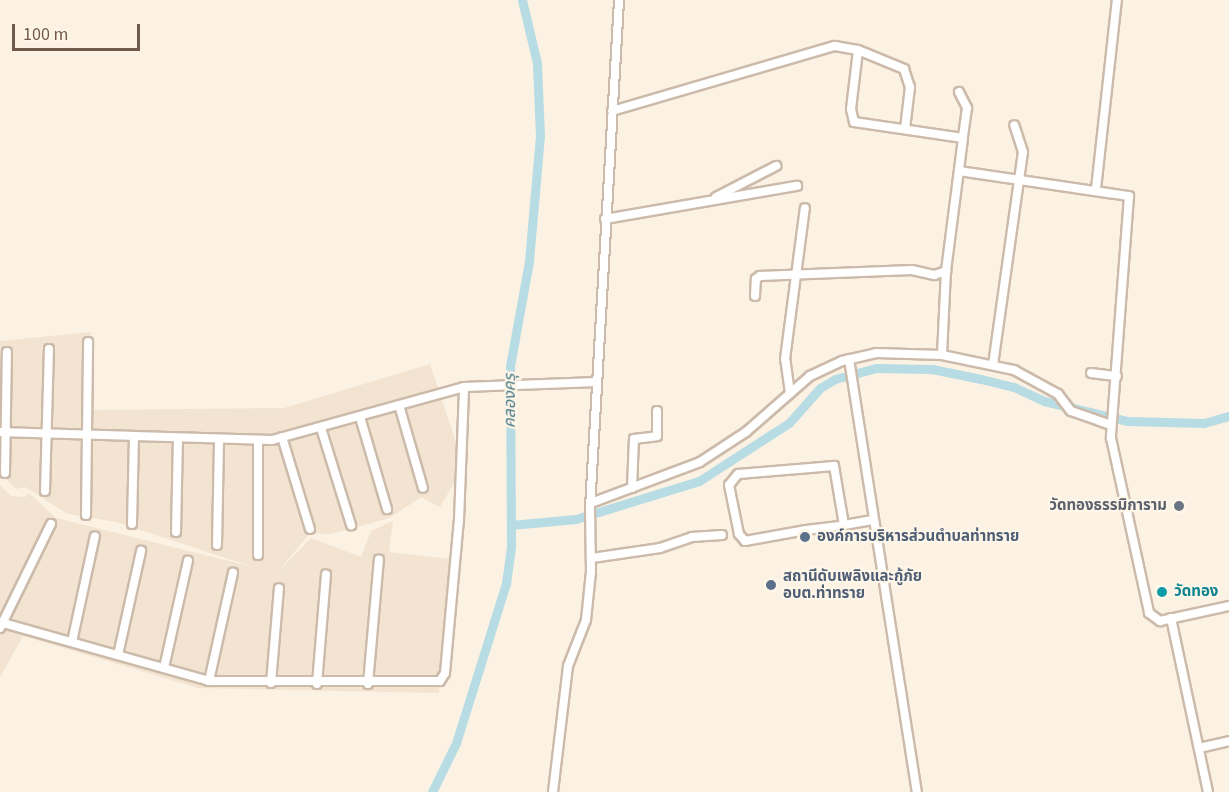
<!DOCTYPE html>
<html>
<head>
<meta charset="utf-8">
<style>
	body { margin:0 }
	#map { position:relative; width:1229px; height:792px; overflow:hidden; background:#fbf2e3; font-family:"Source Sans 3","Noto Sans Thai",sans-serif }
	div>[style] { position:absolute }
	.residential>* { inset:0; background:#f2e4d1 }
	.canal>* { height:9px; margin:-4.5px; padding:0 4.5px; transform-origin:4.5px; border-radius:4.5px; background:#b8dce3 }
	.roads { filter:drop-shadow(2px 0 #ccbaaa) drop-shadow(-2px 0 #ccbaaa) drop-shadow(0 2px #ccbaaa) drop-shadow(0 -2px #ccbaaa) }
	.minor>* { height:8px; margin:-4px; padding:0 4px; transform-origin:4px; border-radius:4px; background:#fff }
	.dots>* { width:16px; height:16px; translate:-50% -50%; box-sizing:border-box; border:3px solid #fef6e8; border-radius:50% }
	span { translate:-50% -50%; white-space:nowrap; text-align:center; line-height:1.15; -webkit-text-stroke:4.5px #fef6e8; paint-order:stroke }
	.worship-label { font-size:15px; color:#5b616d; font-weight:700 }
	.right { translate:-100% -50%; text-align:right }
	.service-label { font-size:15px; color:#4e5e75; font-weight:700 }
	.left { translate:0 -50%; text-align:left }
	.culture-label { font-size:15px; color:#0d838f; font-weight:700 }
	.water-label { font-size:16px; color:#457785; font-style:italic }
	.scale { position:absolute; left:12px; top:24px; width:128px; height:27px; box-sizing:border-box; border:3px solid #725a4a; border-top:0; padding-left:8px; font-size:18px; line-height:21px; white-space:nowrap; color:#725a4a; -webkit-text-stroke:4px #fef6e8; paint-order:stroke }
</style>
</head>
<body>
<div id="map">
	<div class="residential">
		<div style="clip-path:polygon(91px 332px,91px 410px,284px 408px,430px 364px,464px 466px,440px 507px,421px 497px,390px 518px,331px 534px,310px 533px,277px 573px,311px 538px,361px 557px,371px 531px,393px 521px,389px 552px,450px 559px,439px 693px,198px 688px,23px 636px,0 677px,0 485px,11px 496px,25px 497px,29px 493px,56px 518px,253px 567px,116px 522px,68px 514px,25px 487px,16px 489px,0 473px,0 341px)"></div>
	</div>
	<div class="canal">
		<div style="left:511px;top:525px;width:65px;rotate:-5.3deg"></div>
		<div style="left:576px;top:519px;width:129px;rotate:-17.2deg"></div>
		<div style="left:699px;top:481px;width:107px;rotate:-32.8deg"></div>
		<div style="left:789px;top:423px;width:47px;rotate:-48.5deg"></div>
		<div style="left:820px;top:388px;width:17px;rotate:-31deg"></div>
		<div style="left:835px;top:379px;width:42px;rotate:-15deg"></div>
		<div style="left:876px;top:368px;width:56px;rotate:1deg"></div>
		<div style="left:932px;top:369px;width:50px;rotate:11.5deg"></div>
		<div style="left:981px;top:379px;width:34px;rotate:14deg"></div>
		<div style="left:1014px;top:387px;width:33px;rotate:25deg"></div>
		<div style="left:1044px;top:401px;width:85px;rotate:13.5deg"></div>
		<div style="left:1127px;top:421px;width:77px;rotate:1.5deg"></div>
		<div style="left:1204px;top:423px;width:26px;rotate:-16deg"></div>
		<div style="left:432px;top:792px;width:55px;rotate:-63.9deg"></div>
		<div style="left:456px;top:743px;width:168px;rotate:-72.6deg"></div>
		<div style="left:506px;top:583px;width:37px;rotate:-82deg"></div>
		<div style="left:511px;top:546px;width:180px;rotate:-90.3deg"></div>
		<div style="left:510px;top:366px;width:107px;rotate:-79.7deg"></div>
		<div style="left:529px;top:261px;width:125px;rotate:-85deg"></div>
		<div style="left:540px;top:136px;width:73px;rotate:-92.4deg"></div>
		<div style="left:537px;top:63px;width:65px;rotate:-103.4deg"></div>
	</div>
	<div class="roads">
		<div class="minor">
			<div style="left:959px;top:92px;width:18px;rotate:63deg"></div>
			<div style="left:967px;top:108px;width:30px;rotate:98deg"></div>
			<div style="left:612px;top:111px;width:232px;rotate:-16.3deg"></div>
			<div style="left:835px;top:46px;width:23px;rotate:10deg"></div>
			<div style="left:858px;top:50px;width:50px;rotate:22.4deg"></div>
			<div style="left:904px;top:69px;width:19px;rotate:72deg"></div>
			<div style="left:910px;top:87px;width:42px;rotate:96.8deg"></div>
			<div style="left:959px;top:171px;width:172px;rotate:8.4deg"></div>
			<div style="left:1129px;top:196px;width:243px;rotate:94.3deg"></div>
			<div style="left:1111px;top:438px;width:179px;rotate:77.7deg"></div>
			<div style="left:1149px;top:613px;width:14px;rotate:36deg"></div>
			<div style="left:1160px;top:621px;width:71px;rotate:-12.3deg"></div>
			<div style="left:1096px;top:189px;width:190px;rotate:-83.7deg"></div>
			<div style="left:716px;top:197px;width:68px;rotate:-27.3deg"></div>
			<div style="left:605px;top:219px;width:195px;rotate:-9.8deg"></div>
			<div style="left:755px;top:296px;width:17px;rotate:-87deg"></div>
			<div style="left:756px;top:279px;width:5px;rotate:-37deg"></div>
			<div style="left:760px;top:276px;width:152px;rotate:-2.3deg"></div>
			<div style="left:912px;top:270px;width:23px;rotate:13deg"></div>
			<div style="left:934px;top:275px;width:13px;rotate:-18deg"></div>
			<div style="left:946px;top:271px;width:134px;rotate:-82.7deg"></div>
			<div style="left:963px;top:138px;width:110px;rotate:-171.6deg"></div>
			<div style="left:854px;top:122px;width:13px;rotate:-103deg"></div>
			<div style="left:851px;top:109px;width:59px;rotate:-83.2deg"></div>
			<div style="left:942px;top:355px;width:84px;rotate:-87.3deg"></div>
			<div style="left:849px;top:359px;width:438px;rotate:81.1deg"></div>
			<div style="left:993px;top:365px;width:215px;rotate:-82deg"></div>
			<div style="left:1023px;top:152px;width:28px;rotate:-108deg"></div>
			<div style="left:1091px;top:373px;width:26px;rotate:7deg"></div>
			<div style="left:790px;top:393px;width:34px;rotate:-98deg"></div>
			<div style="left:785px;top:359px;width:152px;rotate:-82.5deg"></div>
			<div style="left:399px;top:405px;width:86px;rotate:73.9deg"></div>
			<div style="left:360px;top:417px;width:96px;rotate:73.6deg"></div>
			<div style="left:321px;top:428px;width:102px;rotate:72.8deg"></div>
			<div style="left:0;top:432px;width:134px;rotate:1.7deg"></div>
			<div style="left:282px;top:437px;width:96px;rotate:73.1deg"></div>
			<div style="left:258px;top:440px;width:115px;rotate:90deg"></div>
			<div style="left:5px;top:473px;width:121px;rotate:-89.1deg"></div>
			<div style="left:632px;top:488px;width:49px;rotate:-87.7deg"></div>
			<div style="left:634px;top:439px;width:23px;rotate:-7deg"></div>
			<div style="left:657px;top:436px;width:25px;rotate:-90deg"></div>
			<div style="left:45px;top:491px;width:142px;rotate:-88.4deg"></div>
			<div style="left:591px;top:503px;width:116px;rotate:-20.6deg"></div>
			<div style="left:700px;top:462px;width:55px;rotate:-33.1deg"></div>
			<div style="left:746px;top:432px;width:85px;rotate:-41.2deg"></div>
			<div style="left:810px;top:376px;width:35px;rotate:-25deg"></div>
			<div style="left:842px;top:361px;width:35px;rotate:-13deg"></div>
			<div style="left:876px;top:353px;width:66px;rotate:1.7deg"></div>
			<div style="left:942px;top:355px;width:74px;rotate:11.8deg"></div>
			<div style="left:1014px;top:370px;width:50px;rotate:28.6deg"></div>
			<div style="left:1058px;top:394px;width:21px;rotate:53deg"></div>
			<div style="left:1071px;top:411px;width:42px;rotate:19.3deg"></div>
			<div style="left:86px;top:515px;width:173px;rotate:-89.3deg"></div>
			<div style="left:132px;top:524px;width:88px;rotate:-88.7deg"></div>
			<div style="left:134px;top:436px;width:138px;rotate:1.7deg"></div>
			<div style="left:272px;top:440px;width:199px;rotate:-15.4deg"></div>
			<div style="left:464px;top:387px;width:133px;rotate:-2.2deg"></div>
			<div style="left:844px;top:525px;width:60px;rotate:-99.6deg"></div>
			<div style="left:834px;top:466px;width:96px;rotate:175.2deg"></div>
			<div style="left:738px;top:474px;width:14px;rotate:129deg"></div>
			<div style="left:729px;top:485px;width:50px;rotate:78.5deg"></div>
			<div style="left:739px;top:534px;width:9px;rotate:49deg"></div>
			<div style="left:745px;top:541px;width:62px;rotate:-10.2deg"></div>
			<div style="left:806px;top:530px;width:38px;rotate:-7deg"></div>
			<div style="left:844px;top:525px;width:29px;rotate:-10deg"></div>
			<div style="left:176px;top:532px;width:94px;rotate:-88.8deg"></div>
			<div style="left:217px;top:545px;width:106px;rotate:-88.9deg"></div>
			<div style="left:592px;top:558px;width:69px;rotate:-8.4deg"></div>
			<div style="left:660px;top:548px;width:34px;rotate:-19deg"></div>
			<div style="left:692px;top:537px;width:30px;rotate:-4deg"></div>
			<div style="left:1171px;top:618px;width:178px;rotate:78deg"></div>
			<div style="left:3px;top:623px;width:214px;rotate:15.7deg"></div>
			<div style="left:209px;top:681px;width:231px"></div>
			<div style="left:440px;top:681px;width:9px;rotate:-58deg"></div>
			<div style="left:445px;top:673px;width:154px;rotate:-84.8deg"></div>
			<div style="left:459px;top:520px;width:133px;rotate:-87.8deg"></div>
			<div style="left:0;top:628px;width:116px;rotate:-63.9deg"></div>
			<div style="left:72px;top:642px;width:108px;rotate:-77.8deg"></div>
			<div style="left:118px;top:655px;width:107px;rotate:-77.5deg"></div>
			<div style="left:164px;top:668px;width:110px;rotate:-77.4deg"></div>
			<div style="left:209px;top:681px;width:111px;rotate:-77.5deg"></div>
			<div style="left:271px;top:683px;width:95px;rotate:-85.2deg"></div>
			<div style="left:317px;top:684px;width:110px;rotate:-85.3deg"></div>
			<div style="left:368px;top:684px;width:125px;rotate:-85deg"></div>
			<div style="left:1199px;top:748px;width:31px;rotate:-13deg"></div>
			<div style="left:553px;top:792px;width:127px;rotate:-83.2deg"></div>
			<div style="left:568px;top:666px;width:49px;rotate:-68.6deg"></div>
			<div style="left:586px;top:620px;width:48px;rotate:-84.1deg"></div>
			<div style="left:591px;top:572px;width:64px;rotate:-90.9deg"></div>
			<div style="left:590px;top:508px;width:509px;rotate:-86.73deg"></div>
		</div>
	</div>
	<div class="dots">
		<div style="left:1179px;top:506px;background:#6b7280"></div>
		<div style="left:805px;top:537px;background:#5c6f8a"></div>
		<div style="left:771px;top:585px;background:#5c6f8a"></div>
		<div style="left:1162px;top:592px;background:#0f9aa8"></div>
	</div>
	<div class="worship-label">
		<span class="right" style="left:1167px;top:506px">วัดทองธรรมิการาม</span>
	</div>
	<div class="service-label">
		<span class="left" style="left:817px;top:537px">องค์การบริหารส่วนตำบลท่าทราย</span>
		<span class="left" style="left:783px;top:585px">สถานีดับเพลิงและกู้ภัย<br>อบต.ท่าทราย</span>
	</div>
	<div class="culture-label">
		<span class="left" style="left:1174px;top:592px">วัดทอง</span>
	</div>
	<div class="water-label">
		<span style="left:510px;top:401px;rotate:-90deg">คลองครุ</span>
	</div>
	<div class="scale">100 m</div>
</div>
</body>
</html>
